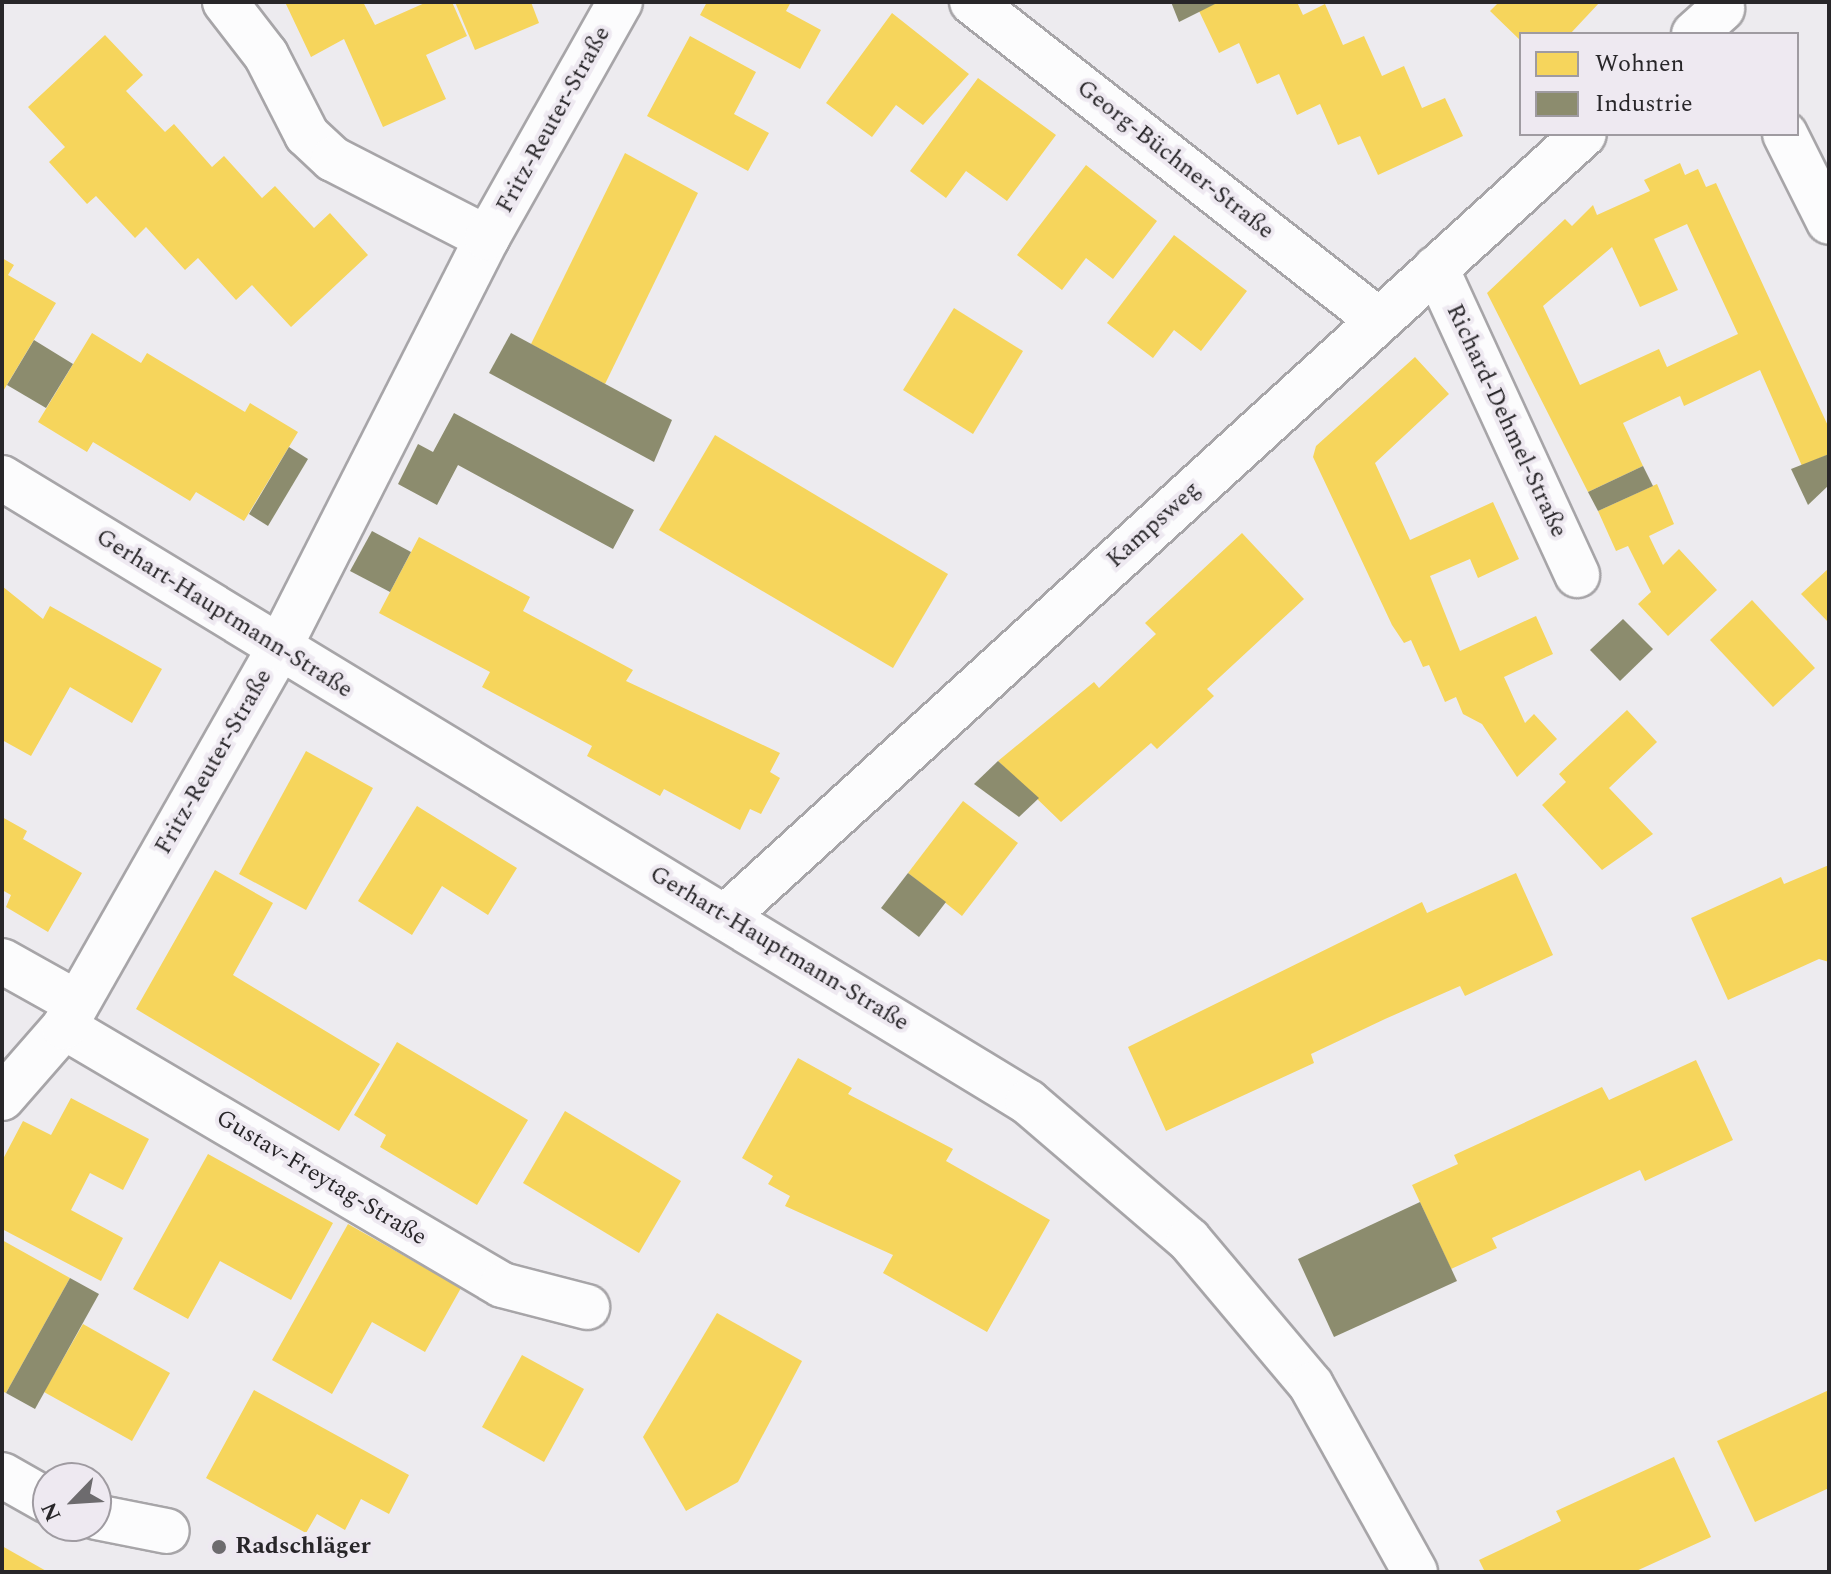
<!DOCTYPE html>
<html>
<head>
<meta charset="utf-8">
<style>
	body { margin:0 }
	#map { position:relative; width:1831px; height:1574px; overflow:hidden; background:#edebef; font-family:Spectral,serif }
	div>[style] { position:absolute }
	.homes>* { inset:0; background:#f6d55c }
	.industry>* { inset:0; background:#8c8c6e }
	.roads { filter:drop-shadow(2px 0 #a7a5a8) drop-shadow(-2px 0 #a7a5a8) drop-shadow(0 2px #a7a5a8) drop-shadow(0 -2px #a7a5a8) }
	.minor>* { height:44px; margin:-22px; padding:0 22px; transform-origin:22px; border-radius:22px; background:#fcfcfd }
	.dots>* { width:22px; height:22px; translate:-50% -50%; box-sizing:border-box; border:4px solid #eee9f1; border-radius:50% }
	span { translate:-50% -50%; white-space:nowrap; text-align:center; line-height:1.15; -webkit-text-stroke:8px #eee9f1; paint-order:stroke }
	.street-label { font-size:24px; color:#282629 }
	.poi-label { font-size:24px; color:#282629; font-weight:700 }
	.left { translate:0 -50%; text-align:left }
	.frame { position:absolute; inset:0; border:4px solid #282629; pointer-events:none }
	.legend { position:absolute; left:1519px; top:32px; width:280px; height:104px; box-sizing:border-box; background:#eee9f1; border:2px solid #9f9ba1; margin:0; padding:10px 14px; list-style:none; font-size:24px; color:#282629 }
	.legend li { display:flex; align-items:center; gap:16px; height:40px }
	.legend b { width:40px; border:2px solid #9f9ba1 }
	.north { position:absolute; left:32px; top:1462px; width:80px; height:80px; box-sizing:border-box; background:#eee9f1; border:2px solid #9f9ba1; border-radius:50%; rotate:245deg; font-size:22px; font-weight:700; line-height:32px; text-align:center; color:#282629 }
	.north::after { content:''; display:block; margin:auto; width:28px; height:36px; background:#6d6b6e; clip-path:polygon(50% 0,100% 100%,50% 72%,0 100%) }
</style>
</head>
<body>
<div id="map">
	<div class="homes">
		<div style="clip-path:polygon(285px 2px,363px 2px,375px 25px,427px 2px,452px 2px,467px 36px,426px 55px,446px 99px,383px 127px,344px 39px,311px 57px)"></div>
		<div style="clip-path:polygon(455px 2px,531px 2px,539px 23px,475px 50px)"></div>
		<div style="clip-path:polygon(707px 2px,791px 2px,786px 11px,821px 30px,800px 69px,700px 15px)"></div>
		<div style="clip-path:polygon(1217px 2px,1297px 2px,1303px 15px,1325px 4px,1343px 45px,1364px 36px,1382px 76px,1404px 66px,1422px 108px,1445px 98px,1463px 136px,1378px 175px,1360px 136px,1338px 145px,1320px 104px,1297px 115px,1279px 74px,1257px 84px,1239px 43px,1219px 53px,1199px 11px)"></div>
		<div style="clip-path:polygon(1499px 2px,1600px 2px,1570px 34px,1521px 34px,1521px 41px,1490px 11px)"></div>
		<div style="clip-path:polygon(892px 13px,969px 74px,923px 125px,896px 105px,872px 137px,826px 103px)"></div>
		<div style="clip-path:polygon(105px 35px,143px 75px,126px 91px,165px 132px,174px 124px,212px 167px,224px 156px,262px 198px,275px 186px,314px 228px,330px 213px,368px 255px,291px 327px,252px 285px,236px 300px,198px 258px,185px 270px,146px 227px,135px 238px,96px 196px,87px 204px,49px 162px,65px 147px,28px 107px)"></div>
		<div style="clip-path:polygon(690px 36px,756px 72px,734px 114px,769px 133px,748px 171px,647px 116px)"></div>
		<div style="clip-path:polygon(978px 78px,1056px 135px,1007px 201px,966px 171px,946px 198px,910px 171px)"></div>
		<div style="clip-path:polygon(625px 153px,698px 193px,605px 384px,531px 344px)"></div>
		<div style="clip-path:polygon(evenodd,1680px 163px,1685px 175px,1698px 169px,1706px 187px,1716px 183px,1829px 428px,1829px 454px,1802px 466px,1760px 370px,1684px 406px,1680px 396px,1623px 423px,1643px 466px,1588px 492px,1487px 293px,1565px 219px,1572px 226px,1593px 205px,1597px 215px,1650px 191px,1644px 180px,1680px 163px,1687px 224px,1738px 334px,1667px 367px,1659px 349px,1580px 385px,1543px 306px,1612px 247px,1640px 307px,1678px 290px,1654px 239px,1687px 224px)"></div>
		<div style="clip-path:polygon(1086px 165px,1157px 221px,1113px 279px,1086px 258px,1062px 290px,1017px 255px)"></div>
		<div style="clip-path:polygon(1174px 235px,1247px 291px,1201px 351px,1174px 330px,1153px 358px,1107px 323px)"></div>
		<div style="clip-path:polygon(2px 258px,14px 265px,8px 275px,56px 303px,2px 393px)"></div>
		<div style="clip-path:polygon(954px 308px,1023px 351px,973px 434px,903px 390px)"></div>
		<div style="clip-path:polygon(92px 333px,141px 363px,147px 353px,245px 412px,250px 403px,298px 432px,244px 521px,196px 492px,190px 501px,93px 442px,87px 452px,38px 422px)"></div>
		<div style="clip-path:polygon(1415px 357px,1449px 394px,1375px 463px,1410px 540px,1493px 502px,1519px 559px,1478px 578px,1470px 559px,1430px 576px,1460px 651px,1536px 616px,1553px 654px,1504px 677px,1525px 723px,1534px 714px,1557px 739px,1517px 777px,1482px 724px,1463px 714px,1456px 697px,1445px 702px,1429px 665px,1423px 667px,1411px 640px,1404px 643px,1392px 625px,1313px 457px,1316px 446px)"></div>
		<div style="clip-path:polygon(715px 435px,948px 574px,893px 668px,659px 530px)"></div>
		<div style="clip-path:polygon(1657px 484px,1674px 524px,1649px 536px,1663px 565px,1679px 549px,1717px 590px,1668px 636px,1638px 604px,1651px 592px,1628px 546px,1616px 551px,1598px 511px)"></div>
		<div style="clip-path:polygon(1242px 533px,1304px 599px,1207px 689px,1214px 696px,1157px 749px,1151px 743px,1061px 822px,998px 761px,1094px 682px,1099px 688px,1156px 634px,1145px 623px)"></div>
		<div style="clip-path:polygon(419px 537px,530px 597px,523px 611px,633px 670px,626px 681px,780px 753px,770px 772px,780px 778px,761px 814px,750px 809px,740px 830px,664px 789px,660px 796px,587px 756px,592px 746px,482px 687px,490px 672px,379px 613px)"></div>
		<div style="clip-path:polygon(1829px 568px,1829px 623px,1801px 594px)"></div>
		<div style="clip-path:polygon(2px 586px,43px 619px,50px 606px,162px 669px,132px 723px,70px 687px,31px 756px,2px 740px)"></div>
		<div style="clip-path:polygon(1752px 600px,1815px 668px,1773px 707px,1710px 640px)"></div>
		<div style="clip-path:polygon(1627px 710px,1657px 742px,1609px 788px,1653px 834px,1602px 870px,1542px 805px,1566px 782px,1559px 774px)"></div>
		<div style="clip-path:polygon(306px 751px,373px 788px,306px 910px,239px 874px)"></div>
		<div style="clip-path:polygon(963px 801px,1018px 843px,962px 916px,908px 873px)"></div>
		<div style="clip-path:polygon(417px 806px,517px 868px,488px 915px,442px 886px,412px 935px,358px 901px)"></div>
		<div style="clip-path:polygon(2px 817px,27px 831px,23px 839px,82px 873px,48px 932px,6px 907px,11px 895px,2px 890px)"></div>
		<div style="clip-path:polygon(1829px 865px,1829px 962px,1819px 959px,1728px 1000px,1691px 918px,1781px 877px,1784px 884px)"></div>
		<div style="clip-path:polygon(215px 870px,273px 903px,233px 975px,380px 1064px,339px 1131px,136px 1009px)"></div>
		<div style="clip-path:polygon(1516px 873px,1553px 955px,1465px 996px,1460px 986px,1385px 1019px,1311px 1054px,1314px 1063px,1166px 1131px,1128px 1047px,1422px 902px,1427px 913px)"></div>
		<div style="clip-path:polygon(397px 1042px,528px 1120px,477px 1205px,380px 1147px,386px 1135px,354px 1115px)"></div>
		<div style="clip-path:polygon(798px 1058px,852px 1088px,848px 1094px,953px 1149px,946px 1161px,1050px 1220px,987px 1332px,883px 1273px,893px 1255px,785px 1206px,790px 1196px,768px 1184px,773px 1176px,742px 1158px)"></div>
		<div style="clip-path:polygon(1696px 1060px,1733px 1140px,1645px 1181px,1640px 1170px,1492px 1238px,1497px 1248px,1451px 1269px,1412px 1185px,1458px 1164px,1454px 1155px,1602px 1087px,1609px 1100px)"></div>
		<div style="clip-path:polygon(71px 1098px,149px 1139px,123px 1190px,90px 1173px,71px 1210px,123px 1238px,101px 1281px,2px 1229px,2px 1161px,23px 1121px,51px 1135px)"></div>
		<div style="clip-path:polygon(565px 1111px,681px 1181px,639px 1253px,523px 1183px)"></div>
		<div style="clip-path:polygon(208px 1154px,333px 1223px,291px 1300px,220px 1261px,188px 1319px,133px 1289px)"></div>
		<div style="clip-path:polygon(348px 1224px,461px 1288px,425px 1352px,372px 1322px,332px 1394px,272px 1360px)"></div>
		<div style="clip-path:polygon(2px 1240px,70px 1278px,6px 1393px,2px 1391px)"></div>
		<div style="clip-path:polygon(717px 1313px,802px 1361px,738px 1482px,686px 1511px,643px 1437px)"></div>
		<div style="clip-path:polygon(83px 1324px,170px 1373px,132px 1441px,44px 1392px)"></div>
		<div style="clip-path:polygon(522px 1355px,584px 1389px,544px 1462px,482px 1427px)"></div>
		<div style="clip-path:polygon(254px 1390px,409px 1475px,389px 1514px,361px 1499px,345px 1530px,317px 1514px,306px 1533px,206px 1478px)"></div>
		<div style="clip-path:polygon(1829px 1390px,1829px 1488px,1755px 1522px,1717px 1441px)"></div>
		<div style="clip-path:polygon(1674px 1457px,1711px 1537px,1634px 1572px,1485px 1572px,1479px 1560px,1561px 1521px,1556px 1511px)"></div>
		<div style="clip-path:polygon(2px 1546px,48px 1572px,2px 1572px)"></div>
	</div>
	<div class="industry">
		<div style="clip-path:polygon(1171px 2px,1219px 2px,1179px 22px)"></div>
		<div style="clip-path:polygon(511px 333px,672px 420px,654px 462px,489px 373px)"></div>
		<div style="clip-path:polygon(34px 340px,73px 364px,46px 408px,7px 385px)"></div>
		<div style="clip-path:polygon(454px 413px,634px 510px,613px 549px,458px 465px,437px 505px,398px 484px,418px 444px,433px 452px)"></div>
		<div style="clip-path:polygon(289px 447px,308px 459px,268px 526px,249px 514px)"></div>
		<div style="clip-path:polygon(1829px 454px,1829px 485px,1808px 505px,1791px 469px)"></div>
		<div style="clip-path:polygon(1643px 466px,1653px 486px,1598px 511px,1588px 492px)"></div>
		<div style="clip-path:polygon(372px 531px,411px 552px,390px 592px,350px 571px)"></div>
		<div style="clip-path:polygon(1623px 619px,1653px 649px,1620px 681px,1590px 650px)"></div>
		<div style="clip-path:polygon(998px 761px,1039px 798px,1019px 817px,974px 784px)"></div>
		<div style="clip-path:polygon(908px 873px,946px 902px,919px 937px,881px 908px)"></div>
		<div style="clip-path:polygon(1420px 1202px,1457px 1281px,1334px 1337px,1298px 1259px)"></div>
		<div style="clip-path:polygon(70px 1278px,99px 1294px,35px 1409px,6px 1393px)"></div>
	</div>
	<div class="roads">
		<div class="minor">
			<div style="left:225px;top:2px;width:67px;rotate:52.3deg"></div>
			<div style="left:266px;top:55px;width:90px;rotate:62.9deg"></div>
			<div style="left:307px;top:135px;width:35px;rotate:43deg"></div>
			<div style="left:333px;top:159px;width:173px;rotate:27.2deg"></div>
			<div style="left:972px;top:2px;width:514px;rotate:38.05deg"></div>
			<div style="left:1694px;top:34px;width:38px;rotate:-42deg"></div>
			<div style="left:1785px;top:134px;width:98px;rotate:63.4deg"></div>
			<div style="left:1436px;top:268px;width:338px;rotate:65.3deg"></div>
			<div style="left:2px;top:478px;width:1201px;rotate:31.31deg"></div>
			<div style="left:1028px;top:1102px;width:212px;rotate:40.6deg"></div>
			<div style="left:1189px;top:1240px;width:189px;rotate:49.9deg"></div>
			<div style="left:1311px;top:1385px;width:214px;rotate:60.9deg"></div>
			<div style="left:725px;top:917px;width:1162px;rotate:-42.35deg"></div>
			<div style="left:2px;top:961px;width:86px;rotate:29.2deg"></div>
			<div style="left:64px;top:1027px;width:508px;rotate:30.5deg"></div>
			<div style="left:502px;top:1285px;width:88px;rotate:14.5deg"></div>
			<div style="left:2px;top:1098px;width:94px;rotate:-48.9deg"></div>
			<div style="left:64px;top:1027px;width:436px;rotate:-60.4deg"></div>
			<div style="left:279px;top:648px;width:460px;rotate:-63.1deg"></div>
			<div style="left:487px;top:238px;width:271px;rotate:-60.6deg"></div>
			<div style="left:2px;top:1475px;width:53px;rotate:29.5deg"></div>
			<div style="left:96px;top:1517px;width:72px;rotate:11.2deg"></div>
		</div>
	</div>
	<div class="dots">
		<div style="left:219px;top:1547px;background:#6d6b6e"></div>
	</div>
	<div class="street-label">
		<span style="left:554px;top:120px;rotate:-61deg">Fritz-Reuter-Straße</span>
		<span style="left:1175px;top:160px;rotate:38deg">Georg-Büchner-Straße</span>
		<span style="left:1506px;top:421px;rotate:65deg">Richard-Dehmel-Straße</span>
		<span style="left:1154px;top:525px;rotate:-42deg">Kampsweg</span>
		<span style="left:224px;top:614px;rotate:32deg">Gerhart-Hauptmann-Straße</span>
		<span style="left:214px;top:762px;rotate:-60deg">Fritz-Reuter-Straße</span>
		<span style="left:779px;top:949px;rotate:31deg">Gerhart-Hauptmann-Straße</span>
		<span style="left:321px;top:1178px;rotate:31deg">Gustav-Freytag-Straße</span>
	</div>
	<div class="poi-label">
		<span class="left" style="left:235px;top:1547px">Radschläger</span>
	</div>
	<div class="frame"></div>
	<ul class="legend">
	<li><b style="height:22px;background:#f6d55c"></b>Wohnen</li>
	<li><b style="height:22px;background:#8c8c6e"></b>Industrie</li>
	</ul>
	<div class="north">N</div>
</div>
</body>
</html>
